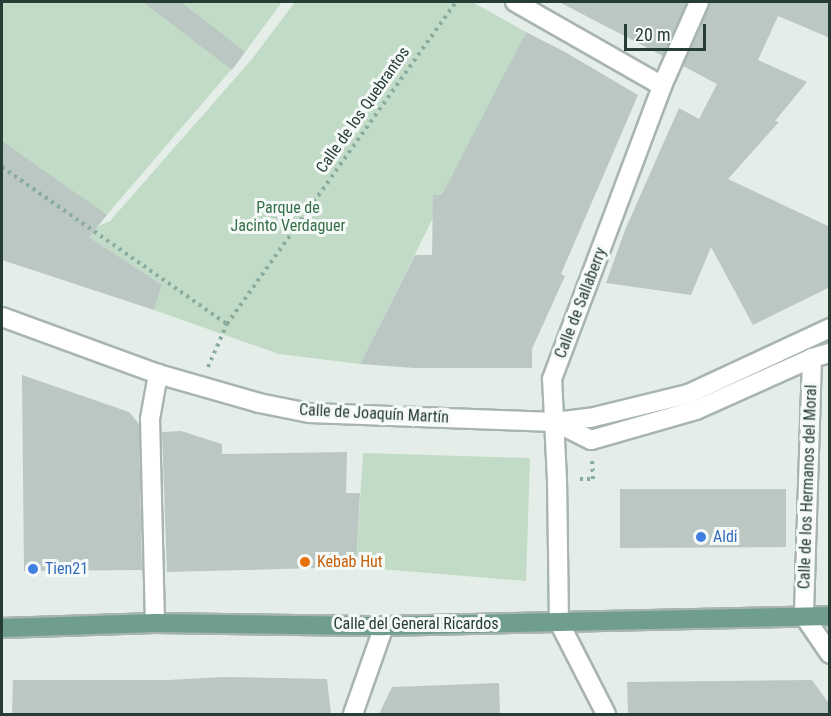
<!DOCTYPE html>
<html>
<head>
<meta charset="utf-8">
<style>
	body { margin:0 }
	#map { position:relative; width:831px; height:716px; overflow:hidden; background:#e5ede9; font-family:"Roboto Condensed",sans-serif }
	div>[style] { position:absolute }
	.green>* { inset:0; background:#c1dbc6 }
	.building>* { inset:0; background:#bbc7c2 }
	.path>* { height:4px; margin-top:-2px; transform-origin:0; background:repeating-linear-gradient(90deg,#89ac9f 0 3px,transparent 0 7.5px) }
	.roads { filter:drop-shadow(2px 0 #a8b5af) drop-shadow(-2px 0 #a8b5af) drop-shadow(0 2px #a8b5af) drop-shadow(0 -2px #a8b5af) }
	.street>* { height:18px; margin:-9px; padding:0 9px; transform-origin:9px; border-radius:9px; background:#fff }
	.primary>* { height:18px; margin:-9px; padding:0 9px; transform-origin:9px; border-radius:9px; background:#6f9d8e }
	.dots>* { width:16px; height:16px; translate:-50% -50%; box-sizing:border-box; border:3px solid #f5f9f7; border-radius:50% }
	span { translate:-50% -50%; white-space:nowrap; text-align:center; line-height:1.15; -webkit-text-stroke:6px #f5f9f7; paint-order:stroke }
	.street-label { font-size:16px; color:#263d35 }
	.park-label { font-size:16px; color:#356f47 }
	.shop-label { font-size:16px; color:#366cbe }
	.left { translate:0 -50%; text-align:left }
	.food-label { font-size:16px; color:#c56008 }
	.frame { position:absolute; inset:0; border:3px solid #263d35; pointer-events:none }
	.scale { position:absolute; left:624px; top:24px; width:82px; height:27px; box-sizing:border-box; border:3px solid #263d35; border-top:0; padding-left:8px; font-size:18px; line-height:21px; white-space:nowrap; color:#263d35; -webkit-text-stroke:4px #f5f9f7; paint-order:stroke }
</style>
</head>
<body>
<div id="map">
	<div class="green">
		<div style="clip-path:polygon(2px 2px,282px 2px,237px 63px,105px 217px,88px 218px,2px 158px)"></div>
		<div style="clip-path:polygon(295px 2px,472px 2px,526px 32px,360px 364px,279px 354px,154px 310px,162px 285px,83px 233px,110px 221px,252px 59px)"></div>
		<div style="clip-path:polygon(363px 453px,530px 458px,526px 581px,356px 567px)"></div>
	</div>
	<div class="building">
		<div style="clip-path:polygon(143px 2px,181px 2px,245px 52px,232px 70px)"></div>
		<div style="clip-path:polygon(559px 2px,687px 2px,663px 56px)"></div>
		<div style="clip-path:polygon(710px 2px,830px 2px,830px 38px,778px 16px,758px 60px,807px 82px,775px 121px,779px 122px,728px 179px,830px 227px,830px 287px,753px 325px,711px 247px,691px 295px,606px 283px,625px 230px,679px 108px,699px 119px,717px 84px,683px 66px)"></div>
		<div style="clip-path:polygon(526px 32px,565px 52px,638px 95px,561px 274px,565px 276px,532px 349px,532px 368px,414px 368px,360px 364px,415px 255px,432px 255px,433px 195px,442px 195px)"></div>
		<div style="clip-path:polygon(2px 141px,107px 215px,89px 237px,162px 285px,154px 310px,2px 260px)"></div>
		<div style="clip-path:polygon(22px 375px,129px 412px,139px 424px,142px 570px,24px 571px)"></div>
		<div style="clip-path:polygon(181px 431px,222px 444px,222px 454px,347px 452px,346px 493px,360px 493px,356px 567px,167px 572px,162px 432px)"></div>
		<div style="clip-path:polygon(620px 489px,786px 489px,786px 547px,620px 548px)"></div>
		<div style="clip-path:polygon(224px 677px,327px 679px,331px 714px,12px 714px,13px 680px,168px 680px)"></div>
		<div style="clip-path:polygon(812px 680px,830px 705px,830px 714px,628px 714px,627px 682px)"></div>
		<div style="clip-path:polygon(499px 683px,500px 714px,379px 714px,392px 687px)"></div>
	</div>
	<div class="path">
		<div style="left:2px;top:167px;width:274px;rotate:34.9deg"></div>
		<div style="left:208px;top:367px;width:47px;rotate:-66.2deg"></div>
		<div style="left:227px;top:324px;width:395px;rotate:-54.6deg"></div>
		<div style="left:580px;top:479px;width:13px"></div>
		<div style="left:593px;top:479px;width:18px;rotate:-93deg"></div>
	</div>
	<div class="roads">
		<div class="street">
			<div style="left:515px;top:2px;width:169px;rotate:29.7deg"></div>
			<div style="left:2px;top:317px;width:166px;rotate:20.1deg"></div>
			<div style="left:158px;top:374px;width:105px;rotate:16deg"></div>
			<div style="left:259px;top:403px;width:51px;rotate:11.3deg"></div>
			<div style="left:309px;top:413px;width:246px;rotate:2.1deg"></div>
			<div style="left:555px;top:422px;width:35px;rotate:-7deg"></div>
			<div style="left:590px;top:418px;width:101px;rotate:-13.8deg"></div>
			<div style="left:688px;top:394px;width:157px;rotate:-24.9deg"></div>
			<div style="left:812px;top:358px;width:258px;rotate:91.8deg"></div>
			<div style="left:804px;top:616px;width:46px;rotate:55.6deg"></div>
			<div style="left:555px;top:422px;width:40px;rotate:26.6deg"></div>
			<div style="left:591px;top:440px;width:109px;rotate:-15.9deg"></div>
			<div style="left:696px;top:410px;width:127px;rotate:-24.1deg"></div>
			<div style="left:812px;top:358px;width:19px;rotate:-16deg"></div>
			<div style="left:155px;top:623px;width:204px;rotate:-91.4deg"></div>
			<div style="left:150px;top:419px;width:46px;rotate:-79.9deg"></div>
			<div style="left:353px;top:714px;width:93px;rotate:-70.6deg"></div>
			<div style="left:606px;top:714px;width:103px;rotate:-117.1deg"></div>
			<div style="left:559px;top:622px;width:142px;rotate:-90.8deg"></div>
			<div style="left:557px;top:480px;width:101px;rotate:-92.8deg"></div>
			<div style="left:552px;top:379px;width:313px;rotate:-69.4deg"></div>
			<div style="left:662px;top:86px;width:92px;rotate:-66.2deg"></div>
		</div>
		<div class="primary">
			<div style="left:2px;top:628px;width:153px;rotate:-1.9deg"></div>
			<div style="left:155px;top:623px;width:229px;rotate:0.8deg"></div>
			<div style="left:384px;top:626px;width:446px;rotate:-1.3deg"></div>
		</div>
	</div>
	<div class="dots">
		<div style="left:701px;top:537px;background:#3f7fe0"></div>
		<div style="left:305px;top:562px;background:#e8710a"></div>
		<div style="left:33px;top:569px;background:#3f7fe0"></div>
	</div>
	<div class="street-label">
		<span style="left:363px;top:110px;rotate:-55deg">Calle de los Quebrantos</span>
		<span style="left:581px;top:303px;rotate:-69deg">Calle de Sallaberry</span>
		<span style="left:374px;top:414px;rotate:3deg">Calle de Joaquín Martín</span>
		<span style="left:808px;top:487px;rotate:-88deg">Calle de los Hermanos del Moral</span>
		<span style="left:416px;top:624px">Calle del General Ricardos</span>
	</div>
	<div class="park-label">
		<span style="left:288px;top:217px">Parque de<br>Jacinto Verdaguer</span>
	</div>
	<div class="shop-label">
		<span class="left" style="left:713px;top:537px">Aldi</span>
		<span class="left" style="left:45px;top:569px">Tien21</span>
	</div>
	<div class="food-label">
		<span class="left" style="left:317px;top:562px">Kebab Hut</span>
	</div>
	<div class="frame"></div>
	<div class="scale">20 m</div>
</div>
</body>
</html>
